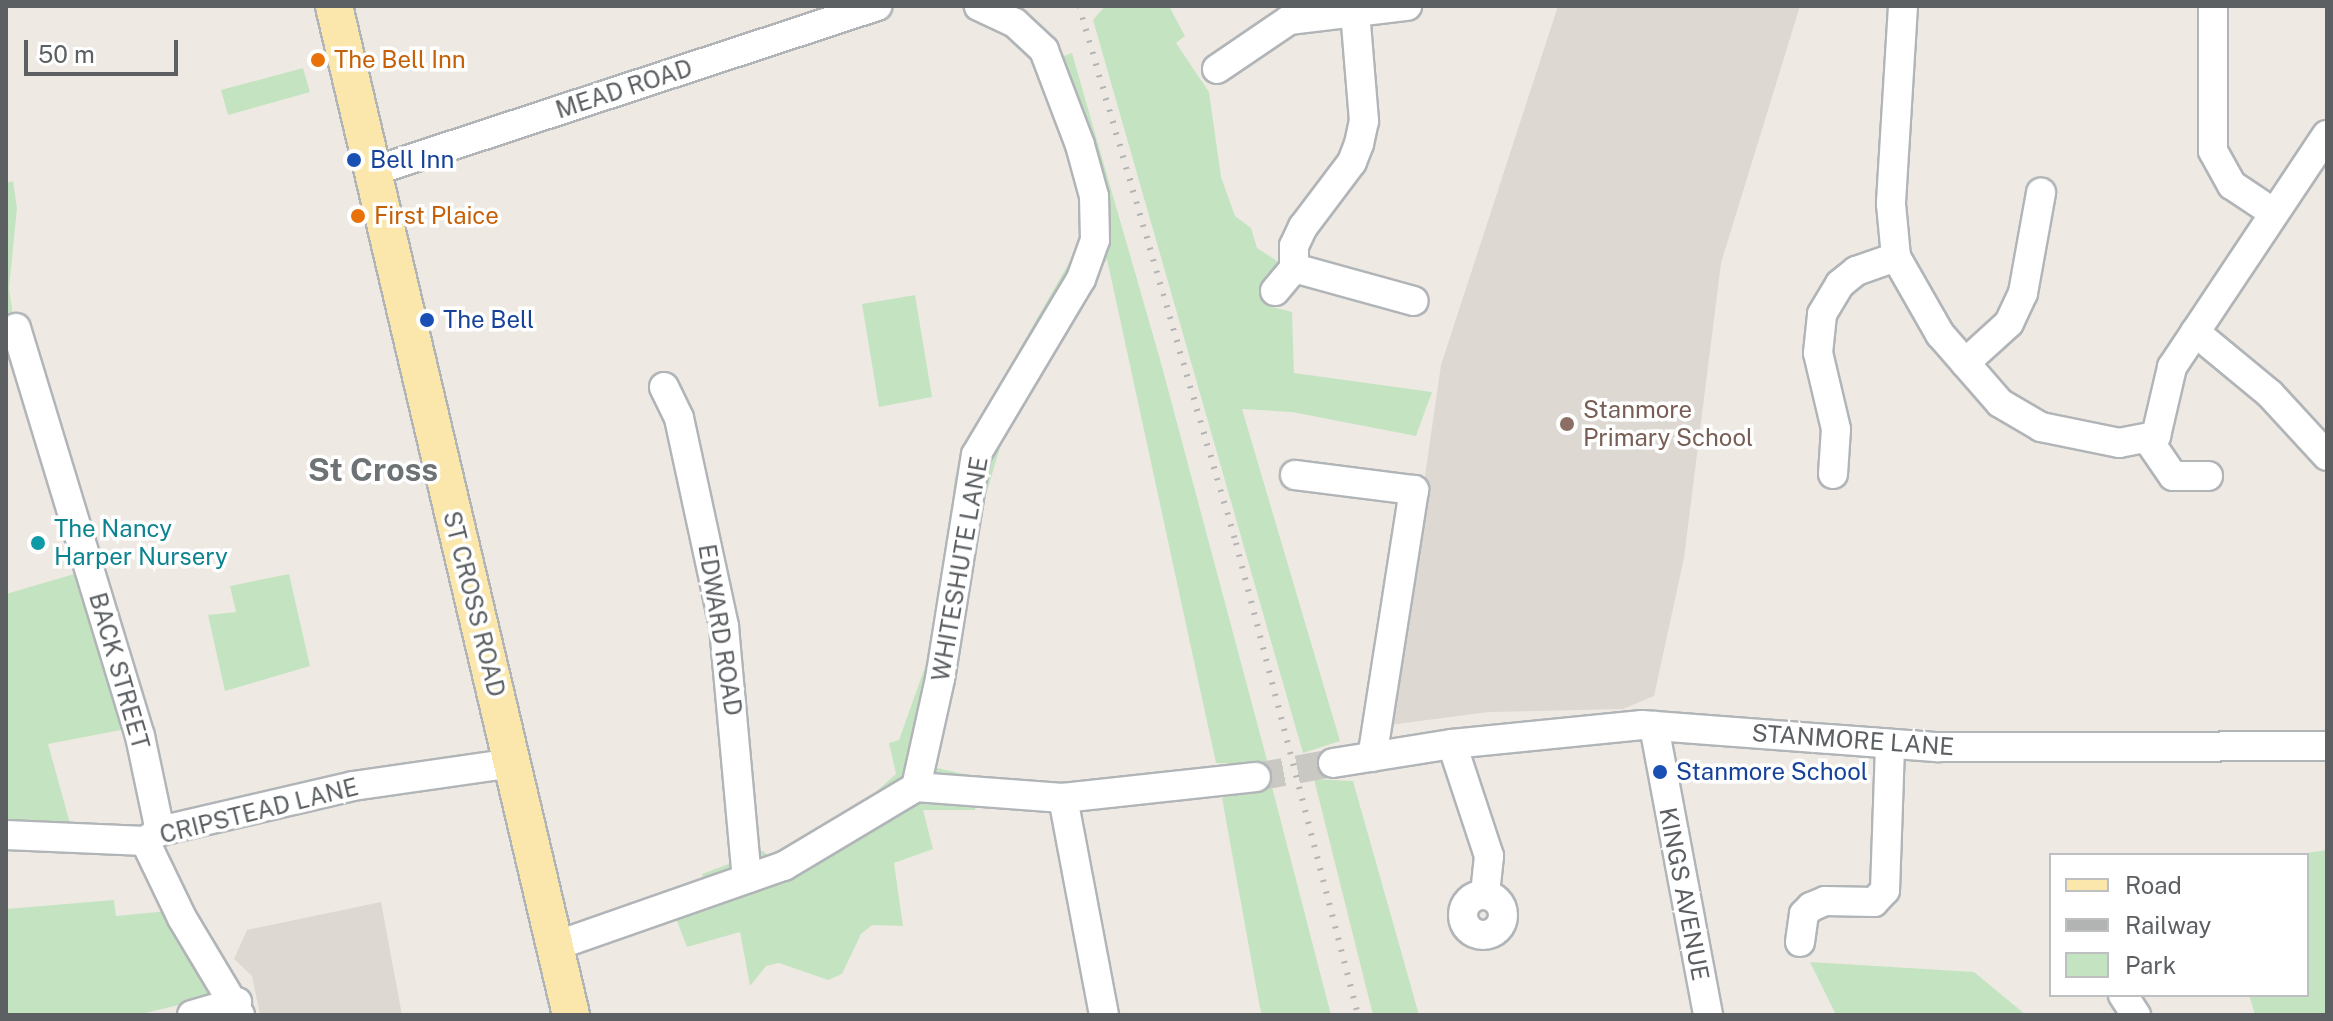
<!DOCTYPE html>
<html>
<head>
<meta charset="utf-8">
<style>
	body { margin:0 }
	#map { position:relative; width:2333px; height:1021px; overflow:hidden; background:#eeeae3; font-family:"Public Sans",sans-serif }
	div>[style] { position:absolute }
	.education>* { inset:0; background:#ddd9d2 }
	.green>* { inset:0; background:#c4e4c1 }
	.minor-tunnel>* { height:28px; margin-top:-14px; transform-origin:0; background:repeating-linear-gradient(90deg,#cac8c3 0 28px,transparent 0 42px) }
	.roads { filter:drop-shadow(2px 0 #b1b5b8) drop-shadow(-2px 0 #b1b5b8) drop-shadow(0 2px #b1b5b8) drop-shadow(0 -2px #b1b5b8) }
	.minor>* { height:28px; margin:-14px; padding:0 14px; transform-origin:14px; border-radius:14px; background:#fff }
	.minor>.ring { margin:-14px; padding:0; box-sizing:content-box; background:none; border:28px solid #fff; border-radius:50% }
	.major>* { height:36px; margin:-18px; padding:0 18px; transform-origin:18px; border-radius:18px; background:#fbe7ab }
	.rail>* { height:6px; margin-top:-3px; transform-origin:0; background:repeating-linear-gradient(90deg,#b2b3b3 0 2px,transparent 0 12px) }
	.dots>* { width:22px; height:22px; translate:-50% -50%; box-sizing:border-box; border:4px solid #fff; border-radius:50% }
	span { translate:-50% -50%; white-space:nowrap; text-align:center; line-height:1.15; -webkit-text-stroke:7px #fff; paint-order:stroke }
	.food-label { font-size:24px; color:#c56008 }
	.left { translate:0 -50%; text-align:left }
	.street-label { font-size:24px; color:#5c6063 }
	.transit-label { font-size:24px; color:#164399 }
	.education-label { font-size:24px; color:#785e54 }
	.culture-label { font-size:24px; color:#0d838f }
	.district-label { font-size:32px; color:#6d7275; font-weight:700 }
	.frame { position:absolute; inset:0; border:8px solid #5c6063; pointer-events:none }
	.legend { position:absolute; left:2049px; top:853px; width:260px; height:144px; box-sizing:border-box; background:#fff; border:2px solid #bebfc1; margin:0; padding:10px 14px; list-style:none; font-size:24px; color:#5c6063 }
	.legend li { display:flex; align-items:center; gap:16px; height:40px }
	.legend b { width:40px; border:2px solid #bebfc1 }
	.scale { position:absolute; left:24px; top:40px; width:154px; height:36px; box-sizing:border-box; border:4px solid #5c6063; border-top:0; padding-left:10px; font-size:24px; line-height:28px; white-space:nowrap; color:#5c6063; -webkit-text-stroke:6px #fff; paint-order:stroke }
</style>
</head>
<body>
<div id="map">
	<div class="education">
		<div style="clip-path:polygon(1558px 6px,1800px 6px,1721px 263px,1684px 558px,1654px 696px,1623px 709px,1489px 712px,1389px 725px,1441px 365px)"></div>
		<div style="clip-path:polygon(381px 902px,402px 1015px,260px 1015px,252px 976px,234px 959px,247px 930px)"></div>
	</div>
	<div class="green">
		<div style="clip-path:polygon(1105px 6px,1169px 6px,1185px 36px,1176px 43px,1209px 92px,1221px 177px,1235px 216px,1251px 228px,1257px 248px,1277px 261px,1265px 305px,1292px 312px,1294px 373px,1432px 392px,1416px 436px,1292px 412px,1242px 409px,1340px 741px,1303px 753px,1093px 20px)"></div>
		<div style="clip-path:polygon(1072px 53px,1161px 363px,1268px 764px,1216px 763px,1107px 259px,1006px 427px,972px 542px,947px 545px,955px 477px,1007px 371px,1082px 240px,1083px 198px,1061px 57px)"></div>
		<div style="clip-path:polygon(303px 68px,310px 92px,228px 115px,221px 90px)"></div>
		<div style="clip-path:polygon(13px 181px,17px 208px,9px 288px,16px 338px,6px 367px,6px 183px)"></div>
		<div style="clip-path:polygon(915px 295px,932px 397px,879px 407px,862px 304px)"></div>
		<div style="clip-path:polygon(81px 572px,126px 729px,48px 744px,71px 827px,6px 826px,6px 594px)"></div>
		<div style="clip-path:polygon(289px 574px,310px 666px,225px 691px,208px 615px,236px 612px,230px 586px)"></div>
		<div style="clip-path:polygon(950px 650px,933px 767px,977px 777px,975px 810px,923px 810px,933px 849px,894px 863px,903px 926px,872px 925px,861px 934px,842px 974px,828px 980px,779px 963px,766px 966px,750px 986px,740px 932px,687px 947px,672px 908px,708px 899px,702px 874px,763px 851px,773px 860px,842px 822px,896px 774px,889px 743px,899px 740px,930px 653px)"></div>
		<div style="clip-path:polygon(1314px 779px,1353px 781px,1419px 1015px,1373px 1015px)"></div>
		<div style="clip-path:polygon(1272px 787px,1331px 1015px,1262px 1015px,1260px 1008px,1222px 798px)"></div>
		<div style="clip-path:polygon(2327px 850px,2327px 1015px,2255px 1015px,2249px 995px,2307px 995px,2306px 853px)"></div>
		<div style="clip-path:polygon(114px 900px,116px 916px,168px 911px,225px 994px,137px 1015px,6px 1015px,6px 909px)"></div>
		<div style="clip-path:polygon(1810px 962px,1974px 972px,2026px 1015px,1836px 1015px)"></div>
	</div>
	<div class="minor-tunnel">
		<div style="left:1256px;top:777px;width:78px;rotate:-10.3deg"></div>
	</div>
	<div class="roads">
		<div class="minor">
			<div style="left:1903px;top:6px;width:198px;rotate:93.5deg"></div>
			<div style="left:1891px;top:204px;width:53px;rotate:84.6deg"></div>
			<div style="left:1896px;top:257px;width:89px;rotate:60.3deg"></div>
			<div style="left:1940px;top:334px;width:91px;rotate:49deg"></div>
			<div style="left:2000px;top:403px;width:48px;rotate:30.3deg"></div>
			<div style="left:2041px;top:427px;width:80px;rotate:11.6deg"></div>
			<div style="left:2119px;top:443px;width:38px;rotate:-11deg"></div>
			<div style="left:2156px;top:436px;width:71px;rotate:-76.9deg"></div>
			<div style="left:2172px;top:367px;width:279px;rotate:-56.3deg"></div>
			<div style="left:2213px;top:6px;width:145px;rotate:90deg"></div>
			<div style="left:2213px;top:151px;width:39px;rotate:61deg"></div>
			<div style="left:2232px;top:185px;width:47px;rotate:33.7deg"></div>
			<div style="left:1217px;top:69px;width:87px;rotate:-34.2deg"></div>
			<div style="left:1289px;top:20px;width:119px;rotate:-6.8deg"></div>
			<div style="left:371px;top:172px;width:533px;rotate:-18.16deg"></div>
			<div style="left:1294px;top:268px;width:124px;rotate:15.4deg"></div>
			<div style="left:1275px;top:291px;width:30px;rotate:-50deg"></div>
			<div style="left:1294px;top:268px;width:22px;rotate:-90deg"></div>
			<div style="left:1294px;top:246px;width:21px;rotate:-65deg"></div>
			<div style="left:1303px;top:227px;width:81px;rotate:-53deg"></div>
			<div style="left:1352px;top:162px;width:19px;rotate:-69deg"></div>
			<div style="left:1359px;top:144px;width:24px;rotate:-78deg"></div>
			<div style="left:1364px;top:121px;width:109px;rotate:-94.7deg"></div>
			<div style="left:16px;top:328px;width:426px;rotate:73.1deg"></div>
			<div style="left:140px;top:736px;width:97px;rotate:78.1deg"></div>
			<div style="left:2195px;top:332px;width:97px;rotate:39.6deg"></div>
			<div style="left:2270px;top:394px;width:84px;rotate:47.4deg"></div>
			<div style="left:1965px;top:363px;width:59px;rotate:-42.3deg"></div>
			<div style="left:2009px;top:323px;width:33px;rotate:-65deg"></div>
			<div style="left:2023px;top:293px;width:102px;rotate:-79.8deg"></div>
			<div style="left:664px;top:387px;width:34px;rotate:64deg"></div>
			<div style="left:679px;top:418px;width:214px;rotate:77.8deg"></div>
			<div style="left:724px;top:627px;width:252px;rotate:84.8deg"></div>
			<div style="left:2149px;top:441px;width:42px;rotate:55.6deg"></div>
			<div style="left:2173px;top:476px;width:35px"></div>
			<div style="left:1833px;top:474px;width:45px;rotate:-86.2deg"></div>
			<div style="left:1836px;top:429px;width:78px;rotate:-103.3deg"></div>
			<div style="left:1818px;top:353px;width:39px;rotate:-84deg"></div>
			<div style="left:1822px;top:314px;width:35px;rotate:-59deg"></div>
			<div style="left:1840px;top:284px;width:21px;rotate:-39deg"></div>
			<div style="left:1856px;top:271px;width:42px;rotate:-19.3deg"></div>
			<div style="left:1295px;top:475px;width:120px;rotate:7.2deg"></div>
			<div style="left:1414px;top:490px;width:270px;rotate:98.9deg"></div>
			<div style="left:1654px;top:726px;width:294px;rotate:79.4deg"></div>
			<div style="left:1452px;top:744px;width:118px;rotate:71.7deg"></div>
			<div style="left:1489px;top:856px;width:39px;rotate:96deg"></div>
			<div style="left:1333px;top:763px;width:121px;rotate:-9.1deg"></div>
			<div style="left:1452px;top:744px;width:191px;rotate:-5.7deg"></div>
			<div style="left:1642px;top:725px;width:297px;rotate:4.3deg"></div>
			<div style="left:1938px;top:747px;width:389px;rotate:-0.1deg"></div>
			<div style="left:916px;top:787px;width:111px;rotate:-77.5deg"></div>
			<div style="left:940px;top:679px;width:227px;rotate:-80.9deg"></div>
			<div style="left:976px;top:455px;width:205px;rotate:-59.2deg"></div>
			<div style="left:1081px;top:279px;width:41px;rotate:-70.3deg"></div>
			<div style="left:1095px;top:240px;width:44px;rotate:-91.3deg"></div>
			<div style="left:1094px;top:196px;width:53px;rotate:-105.4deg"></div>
			<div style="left:1080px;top:145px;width:102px;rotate:-110.8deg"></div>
			<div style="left:1044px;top:50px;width:40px;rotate:-137deg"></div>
			<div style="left:1015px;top:23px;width:40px;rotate:-155deg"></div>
			<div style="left:1063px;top:798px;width:221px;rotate:79.3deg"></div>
			<div style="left:6px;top:835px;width:139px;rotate:2.5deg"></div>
			<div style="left:145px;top:841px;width:18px;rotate:-34deg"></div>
			<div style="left:160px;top:831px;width:198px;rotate:-13.1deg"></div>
			<div style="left:353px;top:786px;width:161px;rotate:-8.2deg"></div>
			<div style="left:145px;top:841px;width:85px;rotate:64.3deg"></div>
			<div style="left:182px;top:918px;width:113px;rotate:59.1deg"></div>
			<div class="ring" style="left:1463px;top:895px;width:12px;height:12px"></div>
			<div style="left:1800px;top:942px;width:28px;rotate:-82deg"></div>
			<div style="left:1804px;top:914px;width:10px;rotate:-45deg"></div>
			<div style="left:1811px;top:907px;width:15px;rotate:-23deg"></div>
			<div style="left:1825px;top:901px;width:49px;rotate:1.2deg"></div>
			<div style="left:1874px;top:902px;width:16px;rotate:-47deg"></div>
			<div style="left:1885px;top:890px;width:146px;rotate:-88deg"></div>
			<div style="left:558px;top:945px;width:239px;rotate:-19.3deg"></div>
			<div style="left:784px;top:866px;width:154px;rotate:-30.9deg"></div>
			<div style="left:916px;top:787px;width:147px;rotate:4.3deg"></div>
			<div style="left:1063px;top:798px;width:194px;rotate:-6.2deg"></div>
			<div style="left:2123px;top:995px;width:24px;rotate:57deg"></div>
			<div style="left:192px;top:1015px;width:47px;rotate:-16.1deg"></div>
		</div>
		<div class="major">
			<div style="left:334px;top:6px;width:1036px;rotate:76.78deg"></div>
		</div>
	</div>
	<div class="rail">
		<div style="left:1079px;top:6px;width:559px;rotate:73.7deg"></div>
		<div style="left:1236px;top:543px;width:488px;rotate:75.5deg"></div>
	</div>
	<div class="dots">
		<div style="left:318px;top:60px;background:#e8710a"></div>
		<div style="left:354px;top:160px;background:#1a4fb4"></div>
		<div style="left:358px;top:216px;background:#e8710a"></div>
		<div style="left:427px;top:320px;background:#1a4fb4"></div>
		<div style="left:1567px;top:424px;background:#8d6e63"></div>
		<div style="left:38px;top:543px;background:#0f9aa8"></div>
		<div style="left:1660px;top:772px;background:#1a4fb4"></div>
	</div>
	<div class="food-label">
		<span class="left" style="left:334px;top:60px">The Bell Inn</span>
		<span class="left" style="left:374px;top:216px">First Plaice</span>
	</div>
	<div class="street-label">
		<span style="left:624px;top:89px;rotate:-18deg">MEAD ROAD</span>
		<span style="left:960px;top:569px;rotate:-80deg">WHITESHUTE LANE</span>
		<span style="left:474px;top:604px;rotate:76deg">ST CROSS ROAD</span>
		<span style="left:720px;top:630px;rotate:81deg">EDWARD ROAD</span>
		<span style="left:119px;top:671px;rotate:74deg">BACK STREET</span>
		<span style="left:1853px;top:740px;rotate:4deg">STANMORE LANE</span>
		<span style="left:259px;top:811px;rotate:-14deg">CRIPSTEAD LANE</span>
		<span style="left:1684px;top:894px;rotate:79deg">KINGS AVENUE</span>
	</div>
	<div class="transit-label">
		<span class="left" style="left:370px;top:160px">Bell Inn</span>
		<span class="left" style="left:443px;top:320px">The Bell</span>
		<span class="left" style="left:1676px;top:772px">Stanmore School</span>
	</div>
	<div class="education-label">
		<span class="left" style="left:1583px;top:424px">Stanmore<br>Primary School</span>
	</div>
	<div class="culture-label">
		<span class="left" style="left:54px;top:543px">The Nancy<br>Harper Nursery</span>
	</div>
	<div class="district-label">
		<span style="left:373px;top:470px">St Cross</span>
	</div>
	<div class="frame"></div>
	<ul class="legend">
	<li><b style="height:10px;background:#fbe7ab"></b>Road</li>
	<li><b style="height:10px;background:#b2b3b3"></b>Railway</li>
	<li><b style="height:22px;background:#c4e4c1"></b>Park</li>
	</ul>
	<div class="scale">50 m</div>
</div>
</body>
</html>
